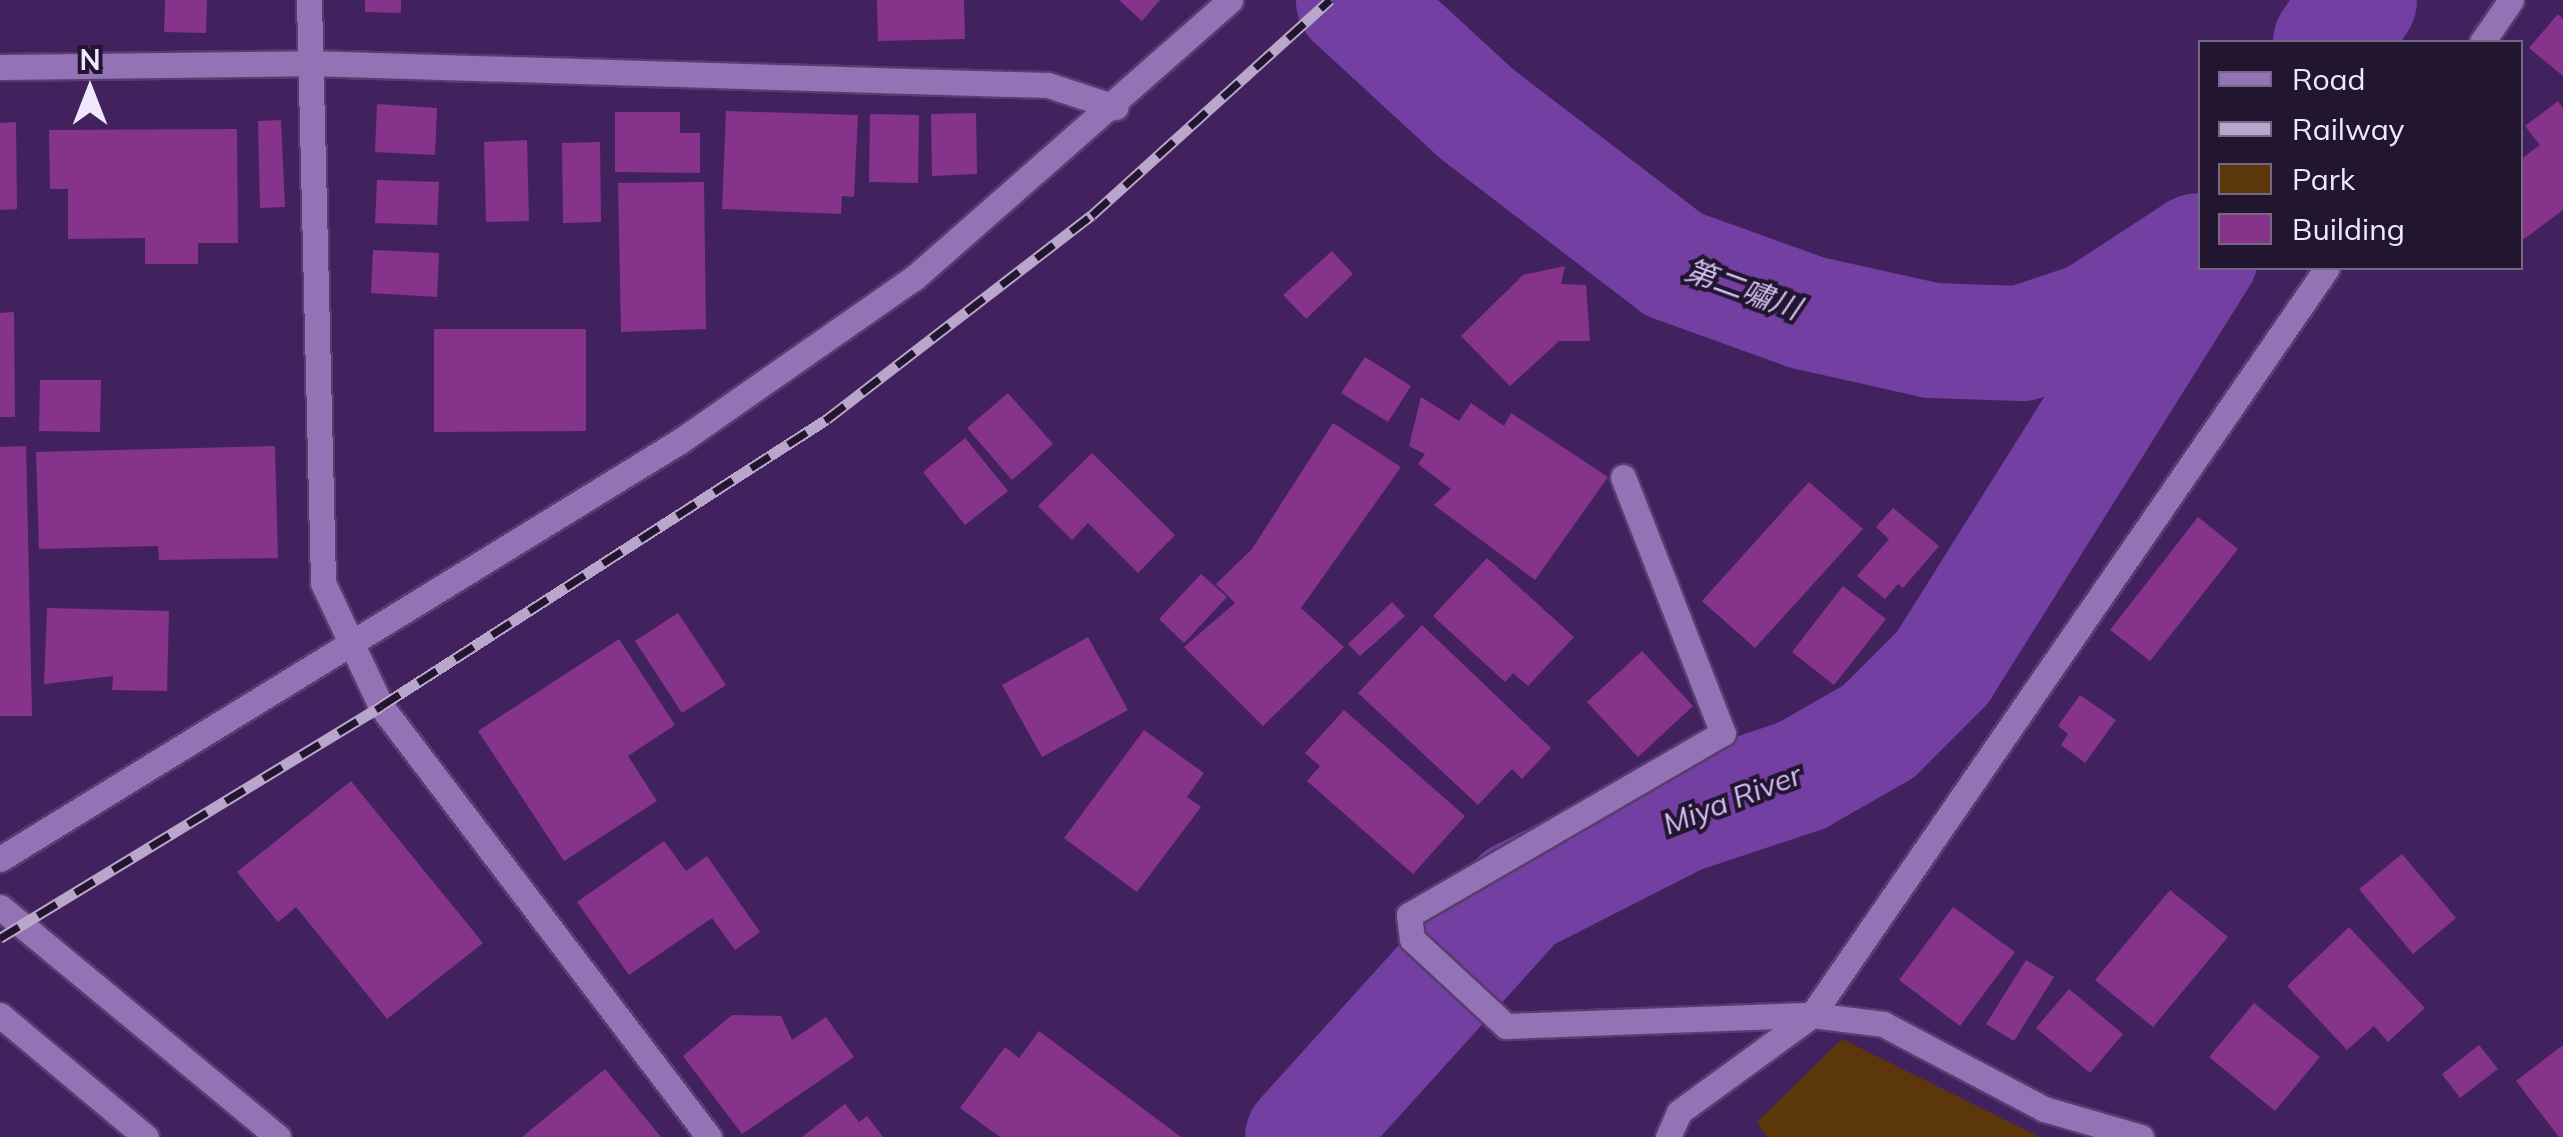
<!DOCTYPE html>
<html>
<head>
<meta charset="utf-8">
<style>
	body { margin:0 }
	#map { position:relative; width:2563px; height:1137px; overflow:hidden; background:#42225e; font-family:Mulish,"Noto Sans JP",sans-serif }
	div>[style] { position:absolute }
	.green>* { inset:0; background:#5c3709 }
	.river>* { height:115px; margin:-57.5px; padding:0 57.5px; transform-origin:57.5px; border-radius:57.5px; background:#743fa3 }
	.building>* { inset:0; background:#86338b }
	.roads { filter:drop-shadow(2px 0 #593c6f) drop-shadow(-2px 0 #593c6f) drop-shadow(0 2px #593c6f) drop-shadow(0 -2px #593c6f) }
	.service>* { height:25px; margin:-12.5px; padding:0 12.5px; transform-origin:12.5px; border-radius:12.5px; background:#9373b6 }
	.minor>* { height:25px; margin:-12.5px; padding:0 12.5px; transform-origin:12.5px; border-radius:12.5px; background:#9373b6 }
	.tertiary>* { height:25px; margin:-12.5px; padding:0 12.5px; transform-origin:12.5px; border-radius:12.5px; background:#9373b6 }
	.rail>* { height:11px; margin-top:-5.5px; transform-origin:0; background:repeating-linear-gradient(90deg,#221530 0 22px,#b8a7ca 0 44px); box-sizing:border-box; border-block:2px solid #b8a7ca }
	span { translate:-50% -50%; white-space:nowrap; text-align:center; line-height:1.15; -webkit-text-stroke:8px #221530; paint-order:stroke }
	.water-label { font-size:30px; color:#d4bdf0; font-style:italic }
	.legend { position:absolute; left:2198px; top:40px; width:325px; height:230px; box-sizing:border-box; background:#221530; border:2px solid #756982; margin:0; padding:12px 18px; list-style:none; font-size:30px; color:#f1e8fe }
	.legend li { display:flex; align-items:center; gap:20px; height:50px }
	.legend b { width:50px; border:2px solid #756982 }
	.north { position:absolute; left:40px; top:40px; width:100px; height:100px; -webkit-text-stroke:8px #221530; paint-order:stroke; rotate:0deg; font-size:28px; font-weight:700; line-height:40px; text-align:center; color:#f1e8fe }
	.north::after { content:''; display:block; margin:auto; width:35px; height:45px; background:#f1e8fe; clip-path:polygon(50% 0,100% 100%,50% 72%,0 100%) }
</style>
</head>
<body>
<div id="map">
	<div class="green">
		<div style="clip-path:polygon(1842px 1039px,2039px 1137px,1767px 1137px,1757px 1122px)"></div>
	</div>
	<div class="river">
		<div style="left:1353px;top:0;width:168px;rotate:42.6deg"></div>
		<div style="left:1477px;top:114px;width:247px;rotate:37.4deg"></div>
		<div style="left:1673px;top:264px;width:141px;rotate:19.8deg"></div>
		<div style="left:1806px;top:312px;width:128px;rotate:12.6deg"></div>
		<div style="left:1931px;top:340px;width:90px;rotate:1.9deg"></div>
		<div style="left:2021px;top:343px;width:75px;rotate:-18.7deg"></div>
		<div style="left:2092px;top:319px;width:126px;rotate:-33.1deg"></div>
		<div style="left:2330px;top:42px;width:51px;rotate:-55.4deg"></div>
		<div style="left:1302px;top:1137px;width:324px;rotate:-47.9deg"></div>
		<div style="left:1519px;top:897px;width:178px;rotate:-27deg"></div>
		<div style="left:1678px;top:816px;width:130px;rotate:-18.4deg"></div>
		<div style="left:1801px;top:775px;width:89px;rotate:-29.7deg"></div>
		<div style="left:1878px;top:731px;width:91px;rotate:-45deg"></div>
		<div style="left:1942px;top:667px;width:486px;rotate:-57.9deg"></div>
	</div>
	<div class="building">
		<div style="clip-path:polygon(165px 0,207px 0,206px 33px,164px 32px)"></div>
		<div style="clip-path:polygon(365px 0,401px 0,401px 13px,365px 12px)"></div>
		<div style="clip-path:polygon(877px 0,964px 0,965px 39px,878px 41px)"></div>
		<div style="clip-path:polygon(1119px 0,1160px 0,1142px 21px)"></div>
		<div style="clip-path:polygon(2558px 14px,2563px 19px,2563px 76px,2529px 48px)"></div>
		<div style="clip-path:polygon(2558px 101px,2563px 108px,2563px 210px,2520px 242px,2520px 160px,2540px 145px,2525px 126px)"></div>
		<div style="clip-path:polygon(377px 104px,437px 108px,435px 155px,375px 152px)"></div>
		<div style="clip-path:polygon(726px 111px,858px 115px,854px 197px,842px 196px,841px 214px,722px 209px)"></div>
		<div style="clip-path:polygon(615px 112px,680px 112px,680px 133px,700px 133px,700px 173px,615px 172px)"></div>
		<div style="clip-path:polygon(976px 113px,977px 174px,932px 176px,931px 114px)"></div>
		<div style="clip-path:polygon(870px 114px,919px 115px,918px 183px,869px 182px)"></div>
		<div style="clip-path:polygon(281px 120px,285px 207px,260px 208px,258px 121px)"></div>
		<div style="clip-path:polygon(16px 122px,17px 209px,0 210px,0 123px)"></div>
		<div style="clip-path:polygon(237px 129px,238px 243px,198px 243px,198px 264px,145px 264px,145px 238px,68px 239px,68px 189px,50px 189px,49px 130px)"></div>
		<div style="clip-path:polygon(527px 140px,529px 221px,486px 222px,484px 142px)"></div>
		<div style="clip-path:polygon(600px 142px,601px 222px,563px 223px,562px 143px)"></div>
		<div style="clip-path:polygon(377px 180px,439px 182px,437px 225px,375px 223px)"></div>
		<div style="clip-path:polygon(704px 182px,706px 329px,621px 332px,618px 183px)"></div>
		<div style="clip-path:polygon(373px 250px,439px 253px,437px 297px,371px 293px)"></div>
		<div style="clip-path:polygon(1332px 251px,1353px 274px,1306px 319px,1283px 295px)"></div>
		<div style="clip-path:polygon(1565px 266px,1561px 284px,1586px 285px,1590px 341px,1559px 341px,1510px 386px,1461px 336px,1523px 275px)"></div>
		<div style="clip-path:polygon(14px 312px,15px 417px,0 417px,0 313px)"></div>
		<div style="clip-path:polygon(434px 329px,586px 329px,586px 431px,434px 432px)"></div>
		<div style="clip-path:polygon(1365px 357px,1411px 386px,1388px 422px,1341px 393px)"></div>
		<div style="clip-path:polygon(40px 380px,101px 380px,100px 432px,39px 431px)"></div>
		<div style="clip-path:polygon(1008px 393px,1053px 444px,1012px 480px,967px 428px)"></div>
		<div style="clip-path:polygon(1421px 397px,1459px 421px,1471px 403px,1504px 426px,1511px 413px,1608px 477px,1535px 580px,1434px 505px,1451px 489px,1418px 464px,1425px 454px,1409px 446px)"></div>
		<div style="clip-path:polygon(1333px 423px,1401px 467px,1301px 608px,1344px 647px,1263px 726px,1184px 647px,1235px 603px,1216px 584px,1252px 549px)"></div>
		<div style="clip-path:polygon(965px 438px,1008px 491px,965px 525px,923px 472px)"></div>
		<div style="clip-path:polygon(26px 446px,32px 716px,0 716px,0 447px)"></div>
		<div style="clip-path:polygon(275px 446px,278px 558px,159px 560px,158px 546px,39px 549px,36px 452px)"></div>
		<div style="clip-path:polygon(1092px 453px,1175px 535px,1138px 573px,1088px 523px,1072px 540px,1038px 506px)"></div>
		<div style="clip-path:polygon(1809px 482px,1863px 529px,1755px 648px,1702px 601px)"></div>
		<div style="clip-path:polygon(1893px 508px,1939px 546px,1903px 588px,1898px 584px,1885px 599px,1857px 576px,1889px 539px,1876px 527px)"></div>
		<div style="clip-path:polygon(2198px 517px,2238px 549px,2150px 661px,2110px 630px)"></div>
		<div style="clip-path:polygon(1487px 558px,1574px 637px,1528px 686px,1513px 673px,1505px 682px,1433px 616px)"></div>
		<div style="clip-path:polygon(1201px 574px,1227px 597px,1184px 643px,1159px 619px)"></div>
		<div style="clip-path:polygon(1843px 586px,1886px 619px,1834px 685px,1792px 652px)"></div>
		<div style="clip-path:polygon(1392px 602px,1405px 616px,1360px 656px,1348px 644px)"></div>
		<div style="clip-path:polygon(47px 608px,169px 611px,167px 691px,112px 690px,113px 676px,44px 684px)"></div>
		<div style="clip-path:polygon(678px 613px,726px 685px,682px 713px,635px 641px)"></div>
		<div style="clip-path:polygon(1422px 625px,1551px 748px,1522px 779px,1512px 769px,1478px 805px,1358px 693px)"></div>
		<div style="clip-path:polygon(1088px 637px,1128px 710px,1042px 757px,1002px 685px)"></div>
		<div style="clip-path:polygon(619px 639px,675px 725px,628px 756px,657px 801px,564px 861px,478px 731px)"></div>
		<div style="clip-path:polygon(1642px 651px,1693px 706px,1638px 757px,1587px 702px)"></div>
		<div style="clip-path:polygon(2080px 695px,2116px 720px,2085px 763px,2061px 745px,2068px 734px,2058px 726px)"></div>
		<div style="clip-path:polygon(1344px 710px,1465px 816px,1413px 874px,1307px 781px,1320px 766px,1305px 753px)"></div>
		<div style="clip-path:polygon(1144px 730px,1204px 773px,1187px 797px,1201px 807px,1137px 892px,1064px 838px)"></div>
		<div style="clip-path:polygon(351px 781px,483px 943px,387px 1019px,296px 907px,278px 922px,237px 872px)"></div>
		<div style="clip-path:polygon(664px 841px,686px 871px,707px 856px,760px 932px,735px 950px,712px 918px,629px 975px,577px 902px)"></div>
		<div style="clip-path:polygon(2402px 854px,2456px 918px,2413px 954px,2359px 889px)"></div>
		<div style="clip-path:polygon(2170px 890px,2228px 937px,2153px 1027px,2095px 980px)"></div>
		<div style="clip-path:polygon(1953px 907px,2015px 952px,1960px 1026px,1899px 980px)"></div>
		<div style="clip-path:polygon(2349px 927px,2425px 1008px,2388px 1042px,2374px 1026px,2347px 1050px,2287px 986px)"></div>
		<div style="clip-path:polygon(2026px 960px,2054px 977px,2014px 1041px,1986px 1024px)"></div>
		<div style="clip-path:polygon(2069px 989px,2123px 1034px,2090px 1073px,2036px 1028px)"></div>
		<div style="clip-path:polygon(2254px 1003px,2320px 1057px,2275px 1111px,2209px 1057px)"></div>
		<div style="clip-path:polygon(732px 1015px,781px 1016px,792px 1040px,826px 1017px,854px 1057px,742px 1134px,683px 1056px)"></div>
		<div style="clip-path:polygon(1039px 1031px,1181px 1137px,1000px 1137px,960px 1108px,1005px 1047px,1019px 1058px)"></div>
		<div style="clip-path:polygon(2479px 1045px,2498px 1069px,2460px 1098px,2442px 1074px)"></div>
		<div style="clip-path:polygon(2563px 1045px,2563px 1137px,2559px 1137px,2516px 1081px)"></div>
		<div style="clip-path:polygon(605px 1069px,661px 1137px,522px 1137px)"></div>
		<div style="clip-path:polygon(845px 1104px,859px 1122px,867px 1116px,883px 1137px,802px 1137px)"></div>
	</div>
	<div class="roads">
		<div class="service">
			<div style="left:1623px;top:477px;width:275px;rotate:68.7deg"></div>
			<div style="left:1723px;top:733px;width:363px;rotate:149.9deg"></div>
			<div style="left:1409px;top:915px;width:24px;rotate:83deg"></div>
			<div style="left:1412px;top:939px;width:128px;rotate:42.8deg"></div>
			<div style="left:1506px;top:1026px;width:306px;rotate:-2.1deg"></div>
			<div style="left:1812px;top:1015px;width:72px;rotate:7.2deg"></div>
			<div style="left:1883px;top:1024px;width:182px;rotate:27.8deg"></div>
			<div style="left:2044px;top:1109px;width:101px;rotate:16.1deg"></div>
		</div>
		<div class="minor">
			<div style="left:309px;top:0;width:583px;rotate:88.62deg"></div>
			<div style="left:323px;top:583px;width:136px;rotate:64.8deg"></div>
			<div style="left:381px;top:706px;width:542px;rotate:52.73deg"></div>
			<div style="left:2482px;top:42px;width:51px;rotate:-55.4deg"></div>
			<div style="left:0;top:67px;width:309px;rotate:-0.7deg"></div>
			<div style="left:309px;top:63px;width:739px;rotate:1.71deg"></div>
			<div style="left:1048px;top:85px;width:71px;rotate:18.2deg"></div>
			<div style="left:0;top:859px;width:798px;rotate:-31.58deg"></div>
			<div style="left:680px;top:441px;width:285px;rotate:-34.9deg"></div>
			<div style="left:914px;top:278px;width:421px;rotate:-41.3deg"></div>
			<div style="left:1668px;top:1137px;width:27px;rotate:-66deg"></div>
			<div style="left:1679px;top:1112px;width:165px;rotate:-36.1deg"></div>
			<div style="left:1812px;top:1015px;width:907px;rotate:-55.42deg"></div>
		</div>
		<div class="tertiary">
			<div style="left:0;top:907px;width:361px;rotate:39.6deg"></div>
			<div style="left:0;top:1015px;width:190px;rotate:39.9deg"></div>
		</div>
	</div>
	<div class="rail">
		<div style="left:0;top:938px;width:446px;rotate:-31.3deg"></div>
		<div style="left:381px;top:706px;width:530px;rotate:-32.76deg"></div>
		<div style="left:827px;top:419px;width:334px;rotate:-37.6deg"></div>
		<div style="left:1092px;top:215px;width:321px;rotate:-42.1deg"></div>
	</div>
	<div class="water-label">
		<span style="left:1743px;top:289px;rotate:20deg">第二嘯川</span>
		<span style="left:1732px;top:799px;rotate:-21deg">Miya River</span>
	</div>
	<ul class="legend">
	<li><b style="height:12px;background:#9373b6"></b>Road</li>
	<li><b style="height:12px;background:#b8a7ca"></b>Railway</li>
	<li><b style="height:28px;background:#5c3709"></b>Park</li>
	<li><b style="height:28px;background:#86338b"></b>Building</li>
	</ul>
	<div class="north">N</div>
</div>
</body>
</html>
